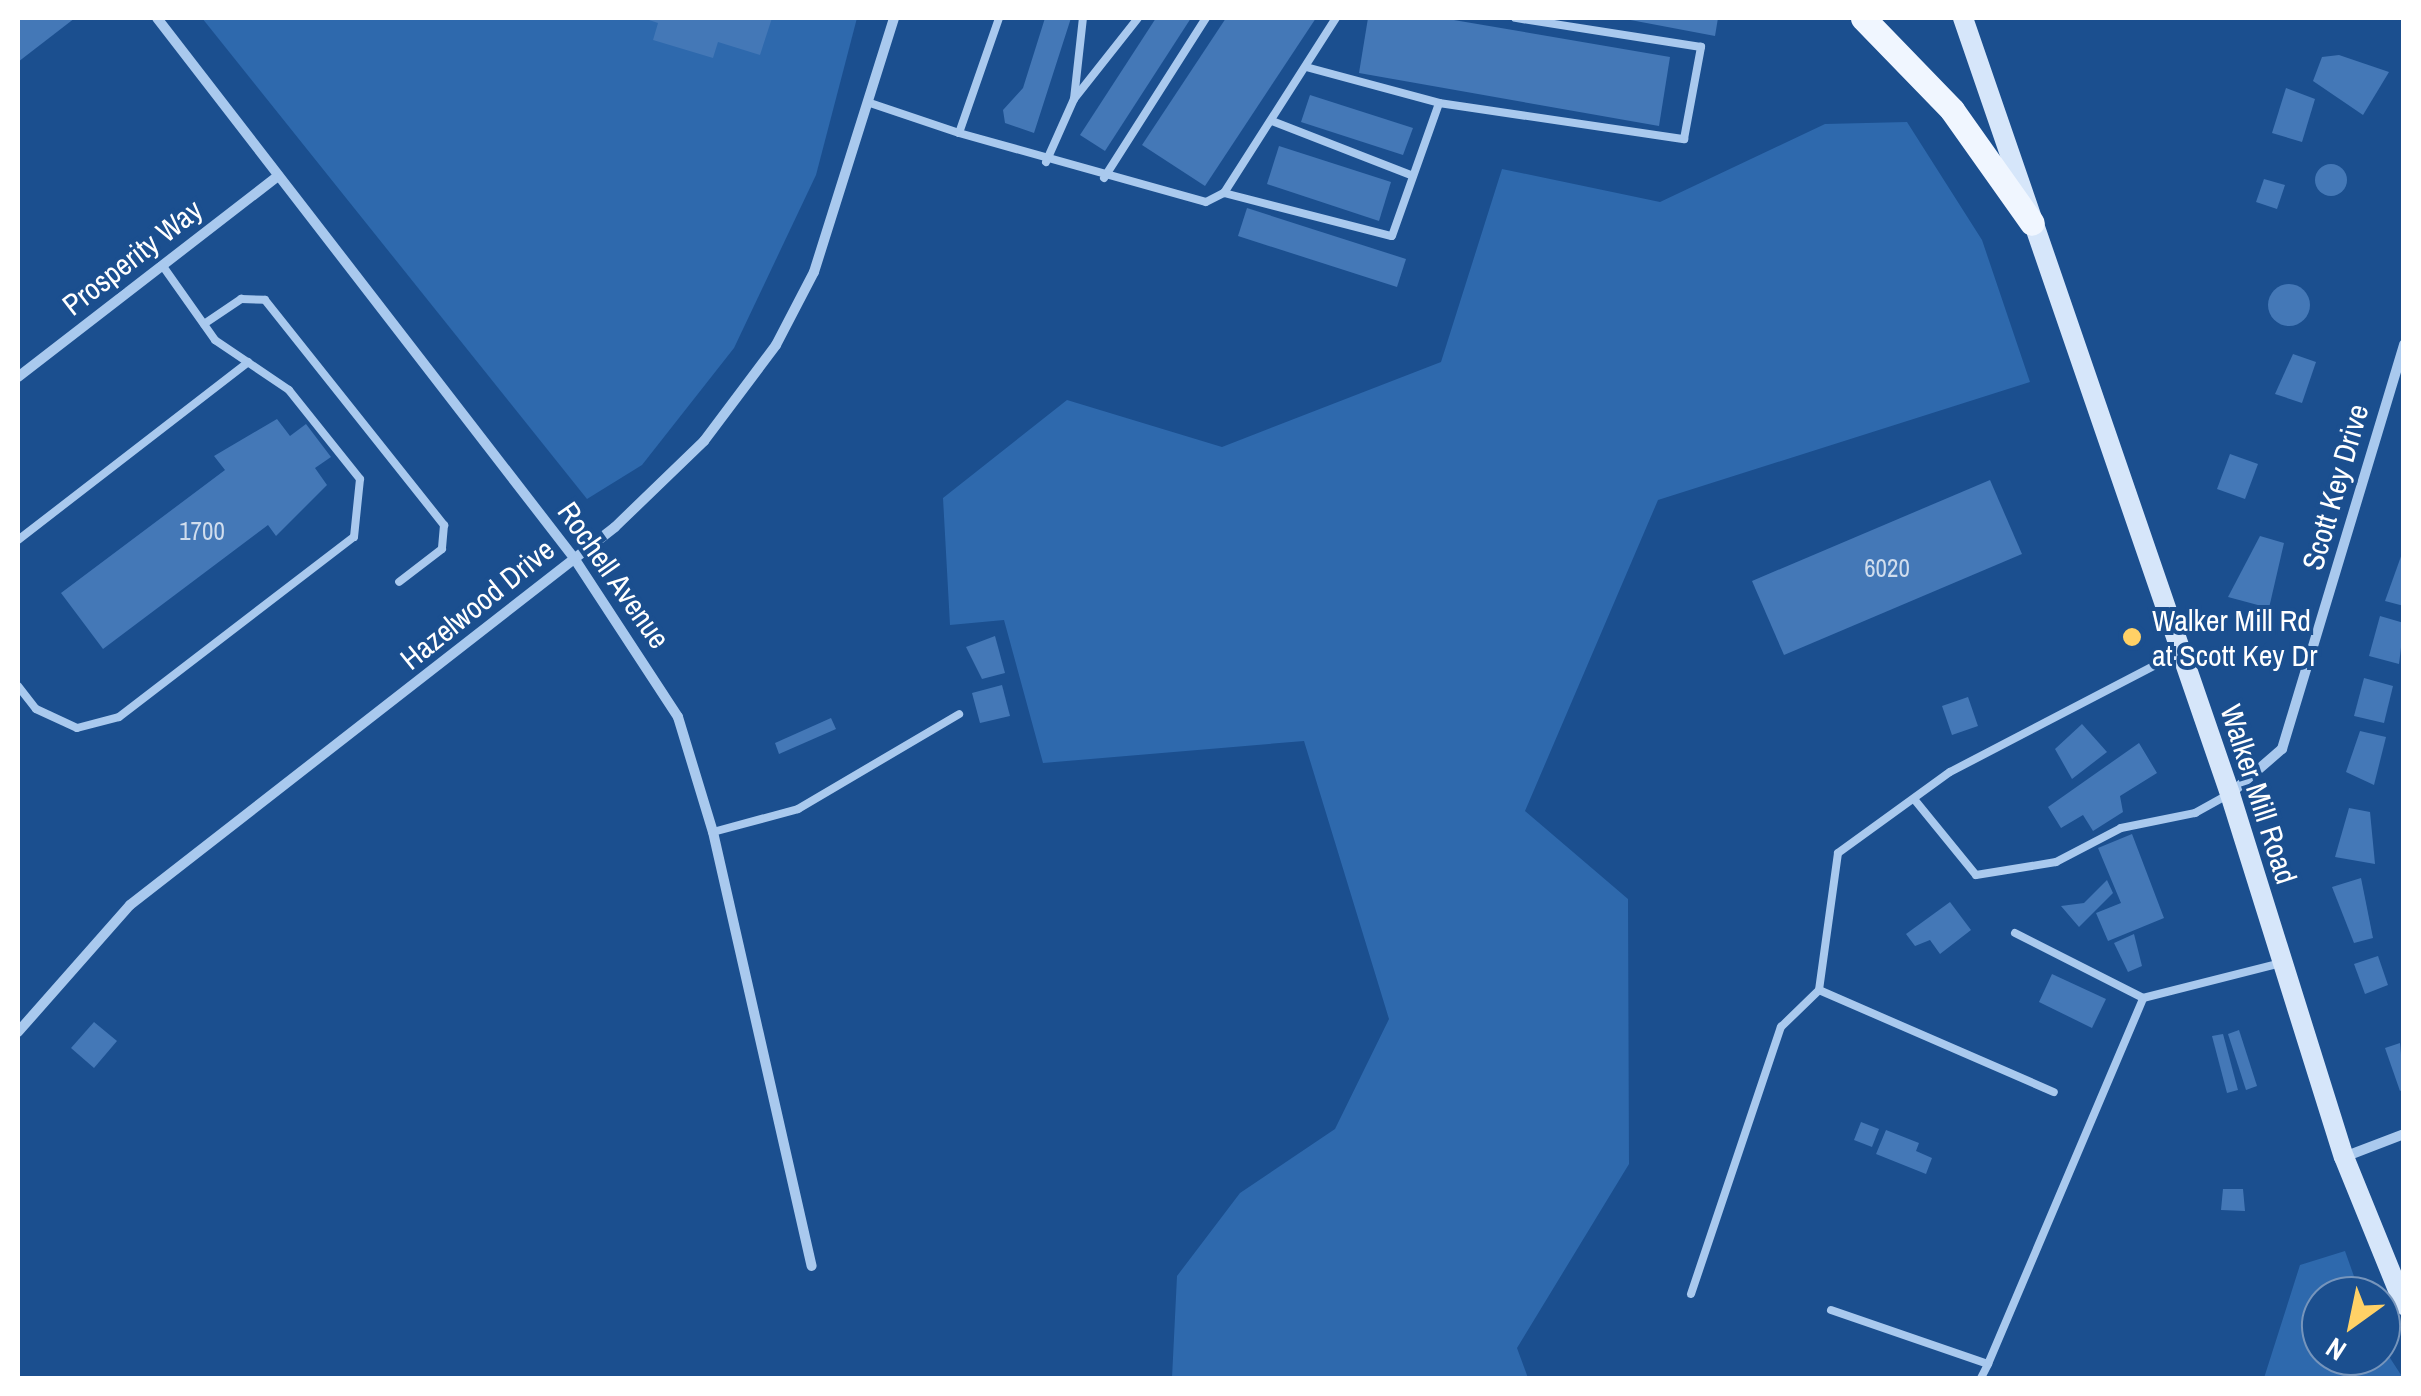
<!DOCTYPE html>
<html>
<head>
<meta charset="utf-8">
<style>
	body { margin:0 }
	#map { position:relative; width:2421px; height:1396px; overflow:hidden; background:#1b4f8f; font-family:"Archivo Narrow",sans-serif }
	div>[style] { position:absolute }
	.green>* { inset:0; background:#2e69ad }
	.building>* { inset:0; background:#4478b7 }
	.round { border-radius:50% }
	.lane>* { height:8px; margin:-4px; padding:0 4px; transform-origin:4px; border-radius:4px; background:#a9c9ee }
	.street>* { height:10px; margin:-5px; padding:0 5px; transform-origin:5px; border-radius:5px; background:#a9c9ee }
	.secondary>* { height:20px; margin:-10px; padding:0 10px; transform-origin:10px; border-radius:10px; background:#d6e6fa }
	.primary>* { height:25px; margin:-12.5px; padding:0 12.5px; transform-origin:12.5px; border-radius:12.5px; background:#f0f6ff }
	.dots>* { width:28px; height:28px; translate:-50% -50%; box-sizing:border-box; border:5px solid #1b4f8f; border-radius:50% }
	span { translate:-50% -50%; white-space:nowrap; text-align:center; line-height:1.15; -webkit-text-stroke:8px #1b4f8f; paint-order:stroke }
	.number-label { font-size:25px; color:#d0dded }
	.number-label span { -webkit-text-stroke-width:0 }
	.street-label { font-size:30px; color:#fff }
	.poi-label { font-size:30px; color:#fff }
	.left { translate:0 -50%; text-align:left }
	.frame { position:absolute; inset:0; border:20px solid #fff; pointer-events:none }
	.north { position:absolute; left:2301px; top:1276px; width:100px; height:100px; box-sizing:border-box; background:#1b4f8f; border:2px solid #7695bc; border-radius:50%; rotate:213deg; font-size:28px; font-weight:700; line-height:40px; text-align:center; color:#fff }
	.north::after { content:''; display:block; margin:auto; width:35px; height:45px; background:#ffd166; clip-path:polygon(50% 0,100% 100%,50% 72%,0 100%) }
</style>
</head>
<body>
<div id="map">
	<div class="green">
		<div style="clip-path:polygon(202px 18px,857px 18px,816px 175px,734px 348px,642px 465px,587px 499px)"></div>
		<div style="clip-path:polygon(1907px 122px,1982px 240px,2030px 382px,1658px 500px,1525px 811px,1628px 899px,1629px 1164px,1517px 1348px,1528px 1378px,1172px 1378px,1177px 1276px,1240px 1193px,1335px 1129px,1389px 1019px,1304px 741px,1043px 763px,1004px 620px,950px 625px,943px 498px,1067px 400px,1222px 447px,1441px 362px,1502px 169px,1660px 202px,1825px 124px)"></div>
		<div style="clip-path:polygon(2345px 1251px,2361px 1296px,2321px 1296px,2321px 1356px,2381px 1356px,2381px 1344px,2403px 1378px,2264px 1378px,2300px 1265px)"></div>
	</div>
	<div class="building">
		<div style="clip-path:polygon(18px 18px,75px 18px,18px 62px)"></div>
		<div style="clip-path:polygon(643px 18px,772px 18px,760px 55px,718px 42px,713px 58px,653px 40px,658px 23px)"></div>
		<div style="clip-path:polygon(1045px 18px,1071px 18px,1034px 133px,1005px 123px,1003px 110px,1023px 88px)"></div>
		<div style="clip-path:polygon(1156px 18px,1191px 18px,1105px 151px,1080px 135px)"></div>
		<div style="clip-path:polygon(1226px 18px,1316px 18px,1205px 186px,1142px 145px)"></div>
		<div style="clip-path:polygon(1368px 18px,1442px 18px,1670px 57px,1659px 126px,1359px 73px)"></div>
		<div style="clip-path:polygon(1620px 18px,1718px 18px,1715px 36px)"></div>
		<div style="clip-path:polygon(2339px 55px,2389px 72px,2363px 115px,2313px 81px,2322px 57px)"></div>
		<div style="clip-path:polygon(2286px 88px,2315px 99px,2302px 142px,2272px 133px)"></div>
		<div style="clip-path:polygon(1310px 95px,1413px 128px,1403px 155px,1301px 122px)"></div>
		<div style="clip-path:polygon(1279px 146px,1391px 182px,1379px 221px,1267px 184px)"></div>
		<div class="round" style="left:2315px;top:164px;width:32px;height:32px"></div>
		<div style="clip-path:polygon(2264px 179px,2285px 185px,2277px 209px,2256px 202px)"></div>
		<div style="clip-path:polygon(1247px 208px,1406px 259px,1397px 287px,1238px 236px)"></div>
		<div class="round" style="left:2268px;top:284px;width:42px;height:42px"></div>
		<div style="clip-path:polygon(2293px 354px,2316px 362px,2302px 403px,2275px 394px)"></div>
		<div style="clip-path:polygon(277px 419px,290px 436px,306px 424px,331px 457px,315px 468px,327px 485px,276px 536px,268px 525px,103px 649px,61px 593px,225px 470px,214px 456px)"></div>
		<div style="clip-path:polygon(2230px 454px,2258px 464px,2245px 499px,2217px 489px)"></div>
		<div style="clip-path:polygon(1990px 480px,2022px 554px,1784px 655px,1752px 581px)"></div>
		<div style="clip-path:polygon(2260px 536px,2284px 543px,2269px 608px,2228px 597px)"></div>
		<div style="clip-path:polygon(2404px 548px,2404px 606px,2385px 601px)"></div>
		<div style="clip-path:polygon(2380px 616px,2404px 623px,2399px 664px,2369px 656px)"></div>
		<div style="clip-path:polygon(995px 636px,1005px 673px,982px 679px,966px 647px)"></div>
		<div style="clip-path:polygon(2364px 678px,2393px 686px,2384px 723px,2354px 716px)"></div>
		<div style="clip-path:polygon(1002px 685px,1010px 716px,980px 723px,972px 693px)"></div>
		<div style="clip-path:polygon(1968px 697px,1978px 726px,1952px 735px,1942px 706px)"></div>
		<div style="clip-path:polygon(831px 718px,836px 729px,779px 754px,775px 743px)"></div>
		<div style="clip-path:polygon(2082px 724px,2107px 752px,2072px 779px,2055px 749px)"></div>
		<div style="clip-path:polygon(2360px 731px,2386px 737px,2374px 785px,2346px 772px)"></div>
		<div style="clip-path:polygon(2139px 743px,2157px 773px,2120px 796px,2123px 812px,2093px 831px,2083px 815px,2061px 828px,2048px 807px)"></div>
		<div style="clip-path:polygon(2349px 808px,2370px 812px,2375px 864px,2335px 857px)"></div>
		<div style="clip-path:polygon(2132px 834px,2164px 918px,2108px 941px,2096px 913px,2121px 903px,2098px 848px)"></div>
		<div style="clip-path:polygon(2361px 878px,2373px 938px,2354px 943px,2332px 887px)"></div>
		<div style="clip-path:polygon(2107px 880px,2113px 893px,2079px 927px,2061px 906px,2084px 903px)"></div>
		<div style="clip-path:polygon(1950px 902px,1971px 930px,1940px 954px,1930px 940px,1915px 946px,1906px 934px)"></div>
		<div style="clip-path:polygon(2134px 934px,2142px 966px,2128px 972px,2114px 943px)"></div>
		<div style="clip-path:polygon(2378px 956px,2388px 985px,2365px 994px,2354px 964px)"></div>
		<div style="clip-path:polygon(2052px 974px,2106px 999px,2092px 1028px,2039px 1002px)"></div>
		<div style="clip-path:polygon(94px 1022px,117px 1041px,94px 1068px,71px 1048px)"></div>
		<div style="clip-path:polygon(2239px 1030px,2257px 1086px,2246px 1090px,2228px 1034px)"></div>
		<div style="clip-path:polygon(2223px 1034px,2238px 1090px,2227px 1093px,2212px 1036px)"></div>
		<div style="clip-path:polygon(2400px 1043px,2404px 1089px,2400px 1091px,2385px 1048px)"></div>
		<div style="clip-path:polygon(1861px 1122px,1879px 1129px,1872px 1147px,1854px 1140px)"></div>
		<div style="clip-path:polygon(1886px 1130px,1919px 1143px,1916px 1151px,1932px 1158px,1926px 1174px,1876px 1154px)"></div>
		<div style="clip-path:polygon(2223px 1189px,2243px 1189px,2245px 1211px,2221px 1210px)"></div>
	</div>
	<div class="lane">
		<div style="left:1306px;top:67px;width:138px;rotate:15.1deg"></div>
		<div style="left:1439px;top:103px;width:248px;rotate:8.4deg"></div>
		<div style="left:1684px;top:139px;width:94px;rotate:-79.5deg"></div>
		<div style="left:1701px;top:47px;width:188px;rotate:-171.1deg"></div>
		<div style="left:1074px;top:99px;width:103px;rotate:-51.7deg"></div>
		<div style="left:870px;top:103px;width:94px;rotate:18.6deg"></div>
		<div style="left:959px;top:133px;width:122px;rotate:-70.8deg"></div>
		<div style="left:1272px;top:121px;width:151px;rotate:21.3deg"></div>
		<div style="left:959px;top:133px;width:256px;rotate:15.6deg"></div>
		<div style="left:1206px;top:202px;width:20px;rotate:-27deg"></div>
		<div style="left:1224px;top:193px;width:208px;rotate:-57.4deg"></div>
		<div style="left:1046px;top:162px;width:69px;rotate:-66deg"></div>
		<div style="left:1074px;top:99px;width:81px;rotate:-83.7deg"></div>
		<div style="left:1104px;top:178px;width:190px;rotate:-57.5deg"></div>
		<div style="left:1224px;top:193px;width:173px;rotate:14.4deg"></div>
		<div style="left:1392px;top:236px;width:141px;rotate:-70.5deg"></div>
		<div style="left:204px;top:324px;width:45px;rotate:-34deg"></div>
		<div style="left:241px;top:299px;width:24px;rotate:2deg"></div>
		<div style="left:265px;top:300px;width:288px;rotate:51.5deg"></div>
		<div style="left:444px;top:525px;width:24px;rotate:95deg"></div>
		<div style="left:442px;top:549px;width:54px;rotate:142.5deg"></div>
		<div style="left:18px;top:540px;width:291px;rotate:-37.7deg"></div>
		<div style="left:18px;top:686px;width:29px;rotate:52deg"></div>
		<div style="left:36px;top:709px;width:45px;rotate:24.9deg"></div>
		<div style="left:77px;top:728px;width:43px;rotate:-14.7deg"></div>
		<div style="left:119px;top:717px;width:296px;rotate:-37.5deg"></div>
		<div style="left:354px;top:537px;width:58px;rotate:-84.1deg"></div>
		<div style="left:360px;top:479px;width:114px;rotate:-128.6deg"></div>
		<div style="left:289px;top:390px;width:89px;rotate:-146deg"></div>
		<div style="left:215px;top:340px;width:92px;rotate:-125.2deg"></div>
		<div style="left:1914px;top:799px;width:98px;rotate:50.8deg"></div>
		<div style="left:1976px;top:875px;width:81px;rotate:-9.2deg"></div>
		<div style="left:2056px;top:862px;width:73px;rotate:-27.6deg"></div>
		<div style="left:2121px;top:828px;width:76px;rotate:-11.5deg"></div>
		<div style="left:2195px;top:813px;width:35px;rotate:-29deg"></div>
		<div style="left:713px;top:832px;width:88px;rotate:-15.1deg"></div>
		<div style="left:798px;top:809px;width:187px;rotate:-30.5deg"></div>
		<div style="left:2015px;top:933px;width:144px;rotate:26.9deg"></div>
		<div style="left:2143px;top:998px;width:142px;rotate:-14.2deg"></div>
		<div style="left:1819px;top:990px;width:256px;rotate:23.5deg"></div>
		<div style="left:1691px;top:1294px;width:282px;rotate:-71.4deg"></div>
		<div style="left:1781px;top:1027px;width:53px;rotate:-44.2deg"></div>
		<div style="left:1819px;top:990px;width:138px;rotate:-82.1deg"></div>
		<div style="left:1838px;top:853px;width:138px;rotate:-35.9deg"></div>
		<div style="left:1950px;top:772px;width:258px;rotate:-27.5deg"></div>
		<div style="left:1831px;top:1310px;width:166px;rotate:19deg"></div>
		<div style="left:1988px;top:1364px;width:397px;rotate:-67deg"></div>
		<div style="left:1981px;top:1378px;width:16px;rotate:-63deg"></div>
	</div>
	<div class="street">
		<div style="left:157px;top:18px;width:682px;rotate:52.32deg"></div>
		<div style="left:574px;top:558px;width:190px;rotate:56.8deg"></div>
		<div style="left:678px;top:717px;width:120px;rotate:73.1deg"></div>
		<div style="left:713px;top:832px;width:445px;rotate:77.2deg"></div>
		<div style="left:18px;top:377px;width:329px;rotate:-37.7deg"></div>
		<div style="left:2230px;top:794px;width:69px;rotate:-40.9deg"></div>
		<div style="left:2282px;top:749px;width:423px;rotate:-73.2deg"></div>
		<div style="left:18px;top:1032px;width:169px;rotate:-48.6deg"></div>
		<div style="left:130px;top:905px;width:615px;rotate:-37.93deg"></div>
		<div style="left:615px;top:527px;width:124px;rotate:-44deg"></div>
		<div style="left:704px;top:441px;width:120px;rotate:-53.1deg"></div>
		<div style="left:776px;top:345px;width:82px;rotate:-62.5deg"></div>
		<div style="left:814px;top:272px;width:266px;rotate:-72.5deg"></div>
		<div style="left:2344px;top:1157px;width:64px;rotate:-21deg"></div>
	</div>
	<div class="secondary">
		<div style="left:1963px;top:18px;width:821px;rotate:71.01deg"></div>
		<div style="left:2230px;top:794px;width:380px;rotate:72.6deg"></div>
		<div style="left:2344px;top:1157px;width:160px;rotate:67.9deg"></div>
	</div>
	<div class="primary">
		<div style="left:1863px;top:18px;width:128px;rotate:45.9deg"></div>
		<div style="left:1952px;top:110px;width:138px;rotate:54.7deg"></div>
	</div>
	<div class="dots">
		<div style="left:2132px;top:637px;background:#ffd166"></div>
	</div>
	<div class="number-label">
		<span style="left:202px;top:531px">1700</span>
		<span style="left:1887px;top:568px">6020</span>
	</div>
	<div class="street-label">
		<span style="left:132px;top:257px;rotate:-38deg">Prosperity Way</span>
		<span style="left:2335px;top:487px;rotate:-74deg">Scott Key Drive</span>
		<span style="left:614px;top:575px;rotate:55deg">Rochell Avenue</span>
		<span style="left:477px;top:604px;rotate:-39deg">Hazelwood Drive</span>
		<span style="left:2259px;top:794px;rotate:72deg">Walker Mill Road</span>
	</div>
	<div class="poi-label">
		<span class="left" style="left:2152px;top:637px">Walker Mill Rd<br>at Scott Key Dr</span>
	</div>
	<div class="frame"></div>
	<div class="north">N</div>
</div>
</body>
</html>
